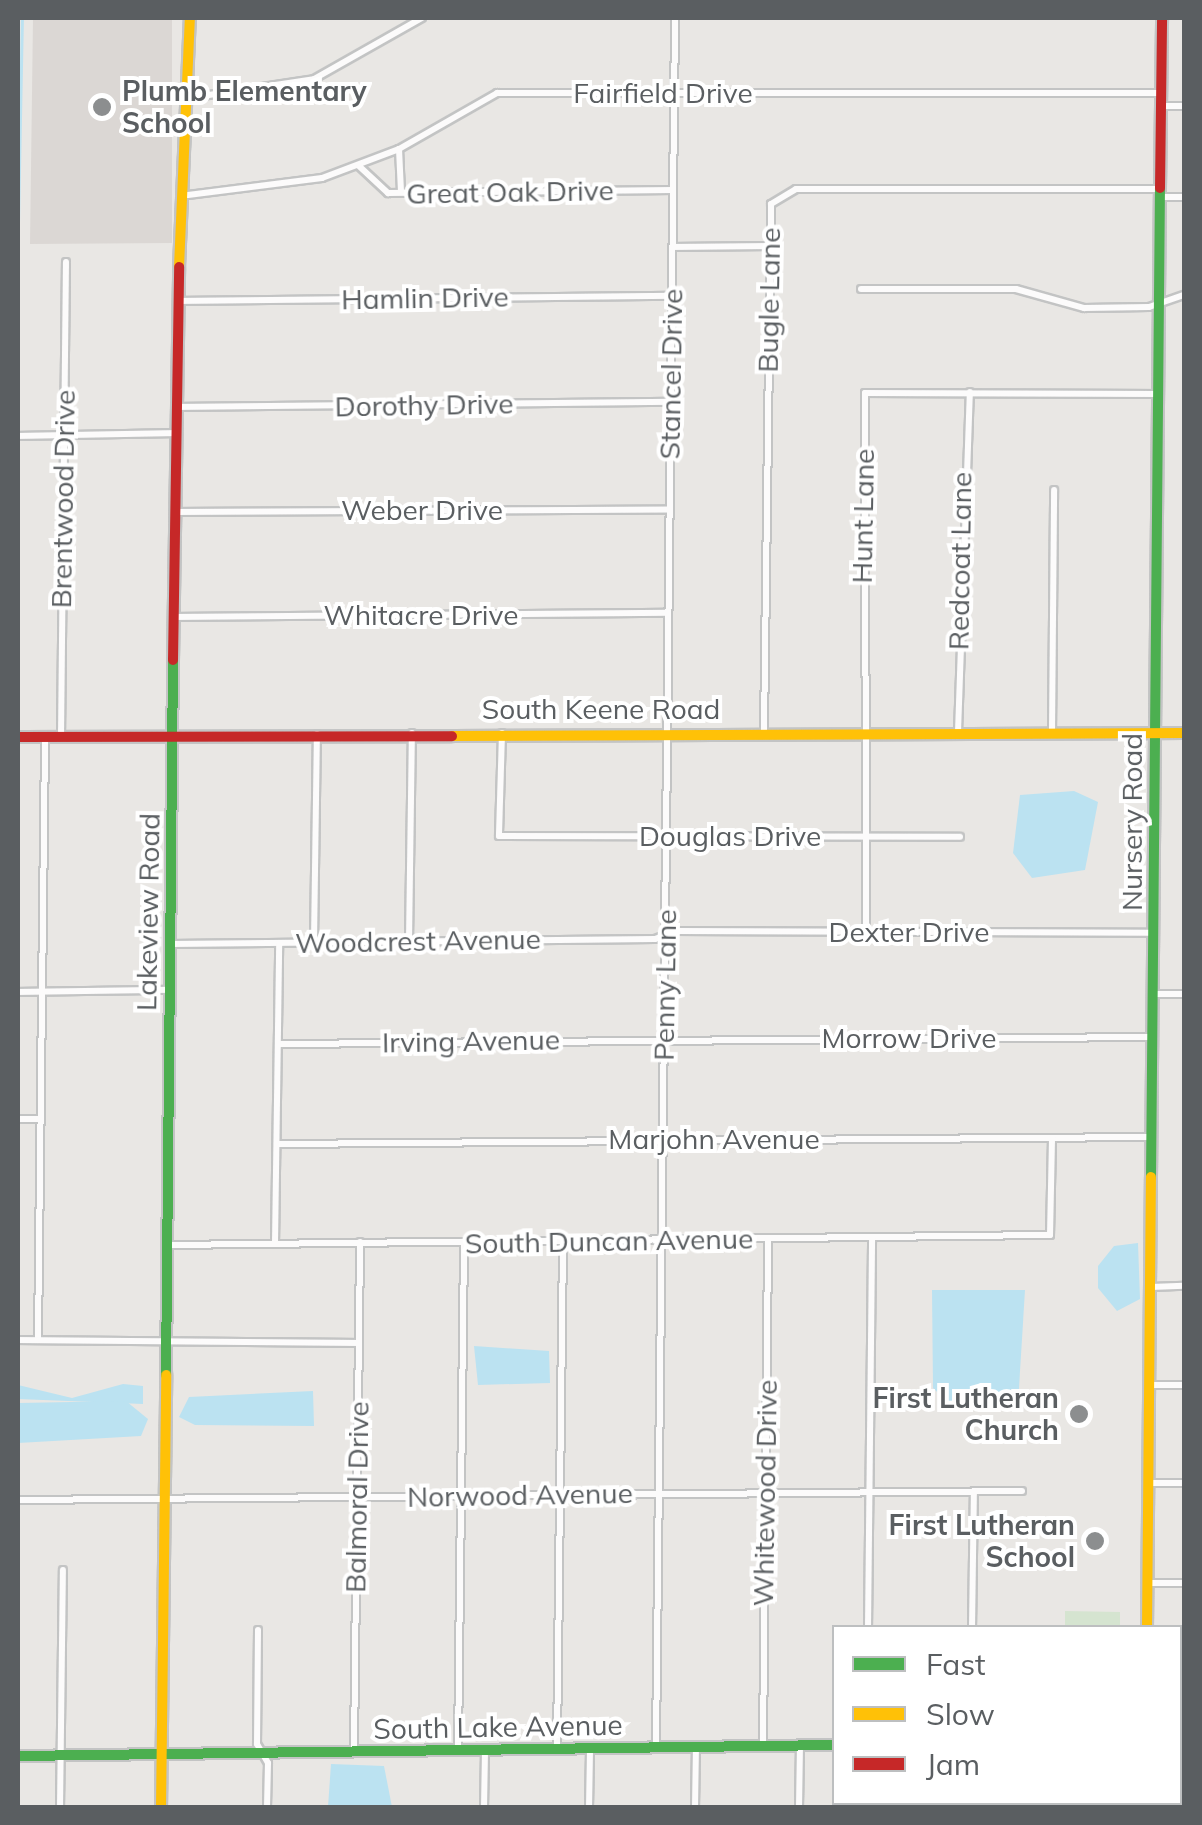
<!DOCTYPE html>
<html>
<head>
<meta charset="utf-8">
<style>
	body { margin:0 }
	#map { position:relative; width:1202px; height:1825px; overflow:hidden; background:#e9e7e4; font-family:Mulish,sans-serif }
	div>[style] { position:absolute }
	.education>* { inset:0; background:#dbd7d4 }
	.green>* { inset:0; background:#d5e4d0 }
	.water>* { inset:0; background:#bbe2f1 }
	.stream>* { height:2.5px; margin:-1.25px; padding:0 1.25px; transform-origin:1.25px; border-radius:1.25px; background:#bbe2f1 }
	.roads { filter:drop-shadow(2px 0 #c3c4c4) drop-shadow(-2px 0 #c3c4c4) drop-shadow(0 2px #c3c4c4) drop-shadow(0 -2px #c3c4c4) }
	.street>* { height:6px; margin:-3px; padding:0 3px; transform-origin:3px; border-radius:3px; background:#fcfbfb }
	.fast>* { height:10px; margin:-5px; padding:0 5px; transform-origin:5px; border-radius:5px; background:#4caf50 }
	.slow>* { height:10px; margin:-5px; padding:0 5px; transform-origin:5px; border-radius:5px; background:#ffc107 }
	.jam>* { height:10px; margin:-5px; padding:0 5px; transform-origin:5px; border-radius:5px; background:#c62828 }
	.dots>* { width:28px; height:28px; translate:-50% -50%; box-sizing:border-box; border:5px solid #fff; border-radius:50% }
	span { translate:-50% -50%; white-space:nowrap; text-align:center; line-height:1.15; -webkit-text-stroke:8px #fff; paint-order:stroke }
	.poi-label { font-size:28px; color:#5a5e61; font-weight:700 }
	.left { translate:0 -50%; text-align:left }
	.right { translate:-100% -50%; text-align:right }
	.street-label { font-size:28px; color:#5a5e61 }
	.frame { position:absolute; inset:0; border:20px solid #5a5e61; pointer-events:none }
	.legend { position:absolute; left:832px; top:1625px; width:350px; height:180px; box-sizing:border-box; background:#fff; border:2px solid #bdbfc0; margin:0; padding:12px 18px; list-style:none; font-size:30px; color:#5a5e61 }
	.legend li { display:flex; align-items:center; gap:20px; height:50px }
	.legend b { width:50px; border:2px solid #bdbfc0 }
</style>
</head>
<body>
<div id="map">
	<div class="education">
		<div style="clip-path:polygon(33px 18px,172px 18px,172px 243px,30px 244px)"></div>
	</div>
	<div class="green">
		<div style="clip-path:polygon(1065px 1611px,1120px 1612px,1120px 1627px,1065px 1627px)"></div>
	</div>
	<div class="water">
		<div style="clip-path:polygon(1074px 791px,1098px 802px,1085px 870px,1032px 878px,1013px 853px,1020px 795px)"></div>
		<div style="clip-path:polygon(1138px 1243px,1140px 1299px,1117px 1311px,1098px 1288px,1098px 1266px,1114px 1246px)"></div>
		<div style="clip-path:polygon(932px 1290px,1025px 1290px,1018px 1404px,954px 1408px,933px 1388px)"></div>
		<div style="clip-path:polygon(474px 1346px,549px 1351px,550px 1383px,478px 1385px)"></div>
		<div style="clip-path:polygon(123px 1384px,143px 1386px,143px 1404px,18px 1399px,18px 1385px,72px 1398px)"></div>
		<div style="clip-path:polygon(313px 1391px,314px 1426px,195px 1425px,179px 1417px,189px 1397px)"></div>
		<div style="clip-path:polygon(126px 1401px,148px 1419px,141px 1436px,18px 1443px,18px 1403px)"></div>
		<div style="clip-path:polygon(331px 1764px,384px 1766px,392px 1807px,328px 1807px)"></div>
	</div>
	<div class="stream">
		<div style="left:18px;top:223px;width:205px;rotate:-88.9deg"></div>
	</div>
	<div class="roads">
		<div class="street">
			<div style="left:189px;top:98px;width:126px;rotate:-8.6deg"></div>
			<div style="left:314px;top:79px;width:124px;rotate:-29.5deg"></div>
			<div style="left:1161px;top:106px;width:23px"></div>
			<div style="left:399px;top:149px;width:43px;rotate:87.3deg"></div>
			<div style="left:359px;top:166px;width:40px;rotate:43deg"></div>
			<div style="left:388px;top:193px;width:285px;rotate:-0.6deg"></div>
			<div style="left:188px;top:195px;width:135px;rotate:-7.2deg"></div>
			<div style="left:322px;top:178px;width:82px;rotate:-20.6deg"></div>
			<div style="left:399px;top:149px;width:113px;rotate:-29.7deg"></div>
			<div style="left:497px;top:93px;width:665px"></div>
			<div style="left:1161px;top:197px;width:23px"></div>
			<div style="left:673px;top:247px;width:96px;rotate:-0.6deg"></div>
			<div style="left:861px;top:289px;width:155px"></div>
			<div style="left:1016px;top:289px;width:71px;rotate:15.6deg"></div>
			<div style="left:1084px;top:308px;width:65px;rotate:-0.9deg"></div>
			<div style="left:1149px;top:307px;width:37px;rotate:-19deg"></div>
			<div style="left:177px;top:301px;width:495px;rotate:-0.6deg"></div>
			<div style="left:176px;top:407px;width:495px;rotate:-0.6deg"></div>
			<div style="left:18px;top:436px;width:158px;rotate:-1.1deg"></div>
			<div style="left:174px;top:512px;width:496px;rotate:-0.3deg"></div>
			<div style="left:174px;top:617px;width:494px;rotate:-0.5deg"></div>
			<div style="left:764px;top:731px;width:527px;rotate:-89.24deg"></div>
			<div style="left:771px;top:204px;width:29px;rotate:-31deg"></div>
			<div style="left:796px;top:189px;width:365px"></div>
			<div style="left:958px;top:732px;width:340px;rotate:-88deg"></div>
			<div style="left:1052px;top:732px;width:242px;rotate:-89.5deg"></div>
			<div style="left:502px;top:733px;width:103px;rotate:91.7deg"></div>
			<div style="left:499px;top:836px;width:461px;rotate:0.1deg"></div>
			<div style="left:61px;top:737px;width:475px;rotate:-89.4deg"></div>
			<div style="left:866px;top:932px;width:539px;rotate:-90.11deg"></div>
			<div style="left:865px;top:393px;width:293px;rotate:0.2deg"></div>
			<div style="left:409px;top:941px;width:208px;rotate:-89.2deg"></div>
			<div style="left:314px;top:942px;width:208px;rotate:-89.2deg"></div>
			<div style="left:171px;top:944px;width:484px;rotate:-0.6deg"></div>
			<div style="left:655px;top:939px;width:22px;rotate:-21deg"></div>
			<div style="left:676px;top:931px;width:477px;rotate:0.2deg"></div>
			<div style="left:18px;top:992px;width:151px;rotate:-0.8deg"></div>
			<div style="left:1154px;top:994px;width:30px"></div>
			<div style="left:278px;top:1044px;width:874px;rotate:-0.46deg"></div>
			<div style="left:18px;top:1119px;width:22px"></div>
			<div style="left:277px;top:1144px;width:875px;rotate:-0.46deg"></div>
			<div style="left:275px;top:1244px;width:301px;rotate:-89.2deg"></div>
			<div style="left:167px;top:1245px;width:883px;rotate:-0.65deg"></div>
			<div style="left:1050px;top:1235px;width:97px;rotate:-88.8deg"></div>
			<div style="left:1151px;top:1287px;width:33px;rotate:-2deg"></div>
			<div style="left:38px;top:1339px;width:602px;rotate:-89.33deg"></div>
			<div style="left:18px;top:1340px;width:340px;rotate:0.5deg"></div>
			<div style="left:1149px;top:1385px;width:35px"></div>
			<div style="left:1148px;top:1483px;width:36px"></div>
			<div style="left:18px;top:1500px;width:1004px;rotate:-0.51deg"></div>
			<div style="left:1148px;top:1583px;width:36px"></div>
			<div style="left:868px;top:1628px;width:389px;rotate:-89.4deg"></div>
			<div style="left:972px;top:1628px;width:137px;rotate:-89.2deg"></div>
			<div style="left:258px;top:1630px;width:114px;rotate:90.5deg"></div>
			<div style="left:257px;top:1744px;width:22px;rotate:60deg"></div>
			<div style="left:268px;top:1763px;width:45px;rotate:91.3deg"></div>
			<div style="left:763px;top:1746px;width:507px;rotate:-89.43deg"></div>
			<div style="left:656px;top:1747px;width:1729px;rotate:-89.37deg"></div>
			<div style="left:557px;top:1748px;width:507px;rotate:-89.32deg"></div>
			<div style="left:458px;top:1750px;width:508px;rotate:-89.32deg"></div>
			<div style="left:354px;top:1751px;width:509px;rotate:-89.32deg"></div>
			<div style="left:60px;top:1808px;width:238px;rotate:-89.3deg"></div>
			<div style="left:484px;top:1808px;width:58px;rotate:-89deg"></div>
			<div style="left:589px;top:1808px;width:59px;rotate:-89deg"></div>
			<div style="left:695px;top:1808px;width:61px;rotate:-89.1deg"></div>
			<div style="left:799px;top:1808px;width:62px;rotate:-89.1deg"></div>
			<div style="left:900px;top:1808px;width:6px;rotate:-90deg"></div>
			<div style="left:1024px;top:1808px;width:6px;rotate:-90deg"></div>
		</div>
		<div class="fast">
			<div style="left:1151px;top:1177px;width:989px;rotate:-89.48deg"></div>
			<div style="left:166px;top:1375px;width:715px;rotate:-89.44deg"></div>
			<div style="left:1180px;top:1741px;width:4px"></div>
			<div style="left:18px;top:1756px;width:816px;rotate:-0.77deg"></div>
		</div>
		<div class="slow">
			<div style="left:179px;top:267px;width:249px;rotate:-87.5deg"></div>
			<div style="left:452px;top:736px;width:732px;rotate:-0.23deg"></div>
			<div style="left:1147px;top:1628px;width:451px;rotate:-89.5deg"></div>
			<div style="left:1148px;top:1802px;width:6px;rotate:90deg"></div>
			<div style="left:161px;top:1808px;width:433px;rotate:-89.3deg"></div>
		</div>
		<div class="jam">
			<div style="left:1160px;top:188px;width:170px;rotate:-89.3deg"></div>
			<div style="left:173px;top:660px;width:393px;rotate:-89.1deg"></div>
			<div style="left:18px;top:737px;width:434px;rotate:-0.1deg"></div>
		</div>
	</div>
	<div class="dots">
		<div style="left:102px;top:107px;background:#8c8e8f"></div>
		<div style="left:1079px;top:1414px;background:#8c8e8f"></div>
		<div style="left:1095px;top:1541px;background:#8c8e8f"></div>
	</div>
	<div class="poi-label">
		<span class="left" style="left:122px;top:107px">Plumb Elementary<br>School</span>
		<span class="right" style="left:1059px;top:1414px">First Lutheran<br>Church</span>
		<span class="right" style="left:1075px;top:1541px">First Lutheran<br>School</span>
	</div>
	<div class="street-label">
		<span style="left:663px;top:93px">Fairfield Drive</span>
		<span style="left:510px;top:192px;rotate:-1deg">Great Oak Drive</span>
		<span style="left:425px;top:298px;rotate:-1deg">Hamlin Drive</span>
		<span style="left:769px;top:300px;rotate:-89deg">Bugle Lane</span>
		<span style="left:671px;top:374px;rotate:-89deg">Stancel Drive</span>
		<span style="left:424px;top:405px;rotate:-1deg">Dorothy Drive</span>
		<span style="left:63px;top:499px;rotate:-89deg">Brentwood Drive</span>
		<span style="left:422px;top:510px">Weber Drive</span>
		<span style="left:863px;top:516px;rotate:-89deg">Hunt Lane</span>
		<span style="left:960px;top:561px;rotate:-89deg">Redcoat Lane</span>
		<span style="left:421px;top:615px">Whitacre Drive</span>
		<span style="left:601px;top:709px">South Keene Road</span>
		<span style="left:1132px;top:822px;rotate:-90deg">Nursery Road</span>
		<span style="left:730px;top:836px">Douglas Drive</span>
		<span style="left:148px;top:912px;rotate:-89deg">Lakeview Road</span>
		<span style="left:909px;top:932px">Dexter Drive</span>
		<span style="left:418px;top:941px;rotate:-1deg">Woodcrest Avenue</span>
		<span style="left:665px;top:985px;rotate:-89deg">Penny Lane</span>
		<span style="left:909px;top:1038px">Morrow Drive</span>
		<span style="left:471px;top:1041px;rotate:-1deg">Irving Avenue</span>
		<span style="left:714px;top:1139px">Marjohn Avenue</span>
		<span style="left:609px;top:1241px;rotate:-1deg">South Duncan Avenue</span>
		<span style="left:765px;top:1493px;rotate:-89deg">Whitewood Drive</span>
		<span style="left:520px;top:1495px;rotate:-1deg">Norwood Avenue</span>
		<span style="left:357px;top:1497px;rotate:-89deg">Balmoral Drive</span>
		<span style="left:498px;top:1727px;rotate:-1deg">South Lake Avenue</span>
	</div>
	<div class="frame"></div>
	<ul class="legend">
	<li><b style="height:12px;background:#4caf50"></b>Fast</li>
	<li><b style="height:12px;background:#ffc107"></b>Slow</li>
	<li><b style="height:12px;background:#c62828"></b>Jam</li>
	</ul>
</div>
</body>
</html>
